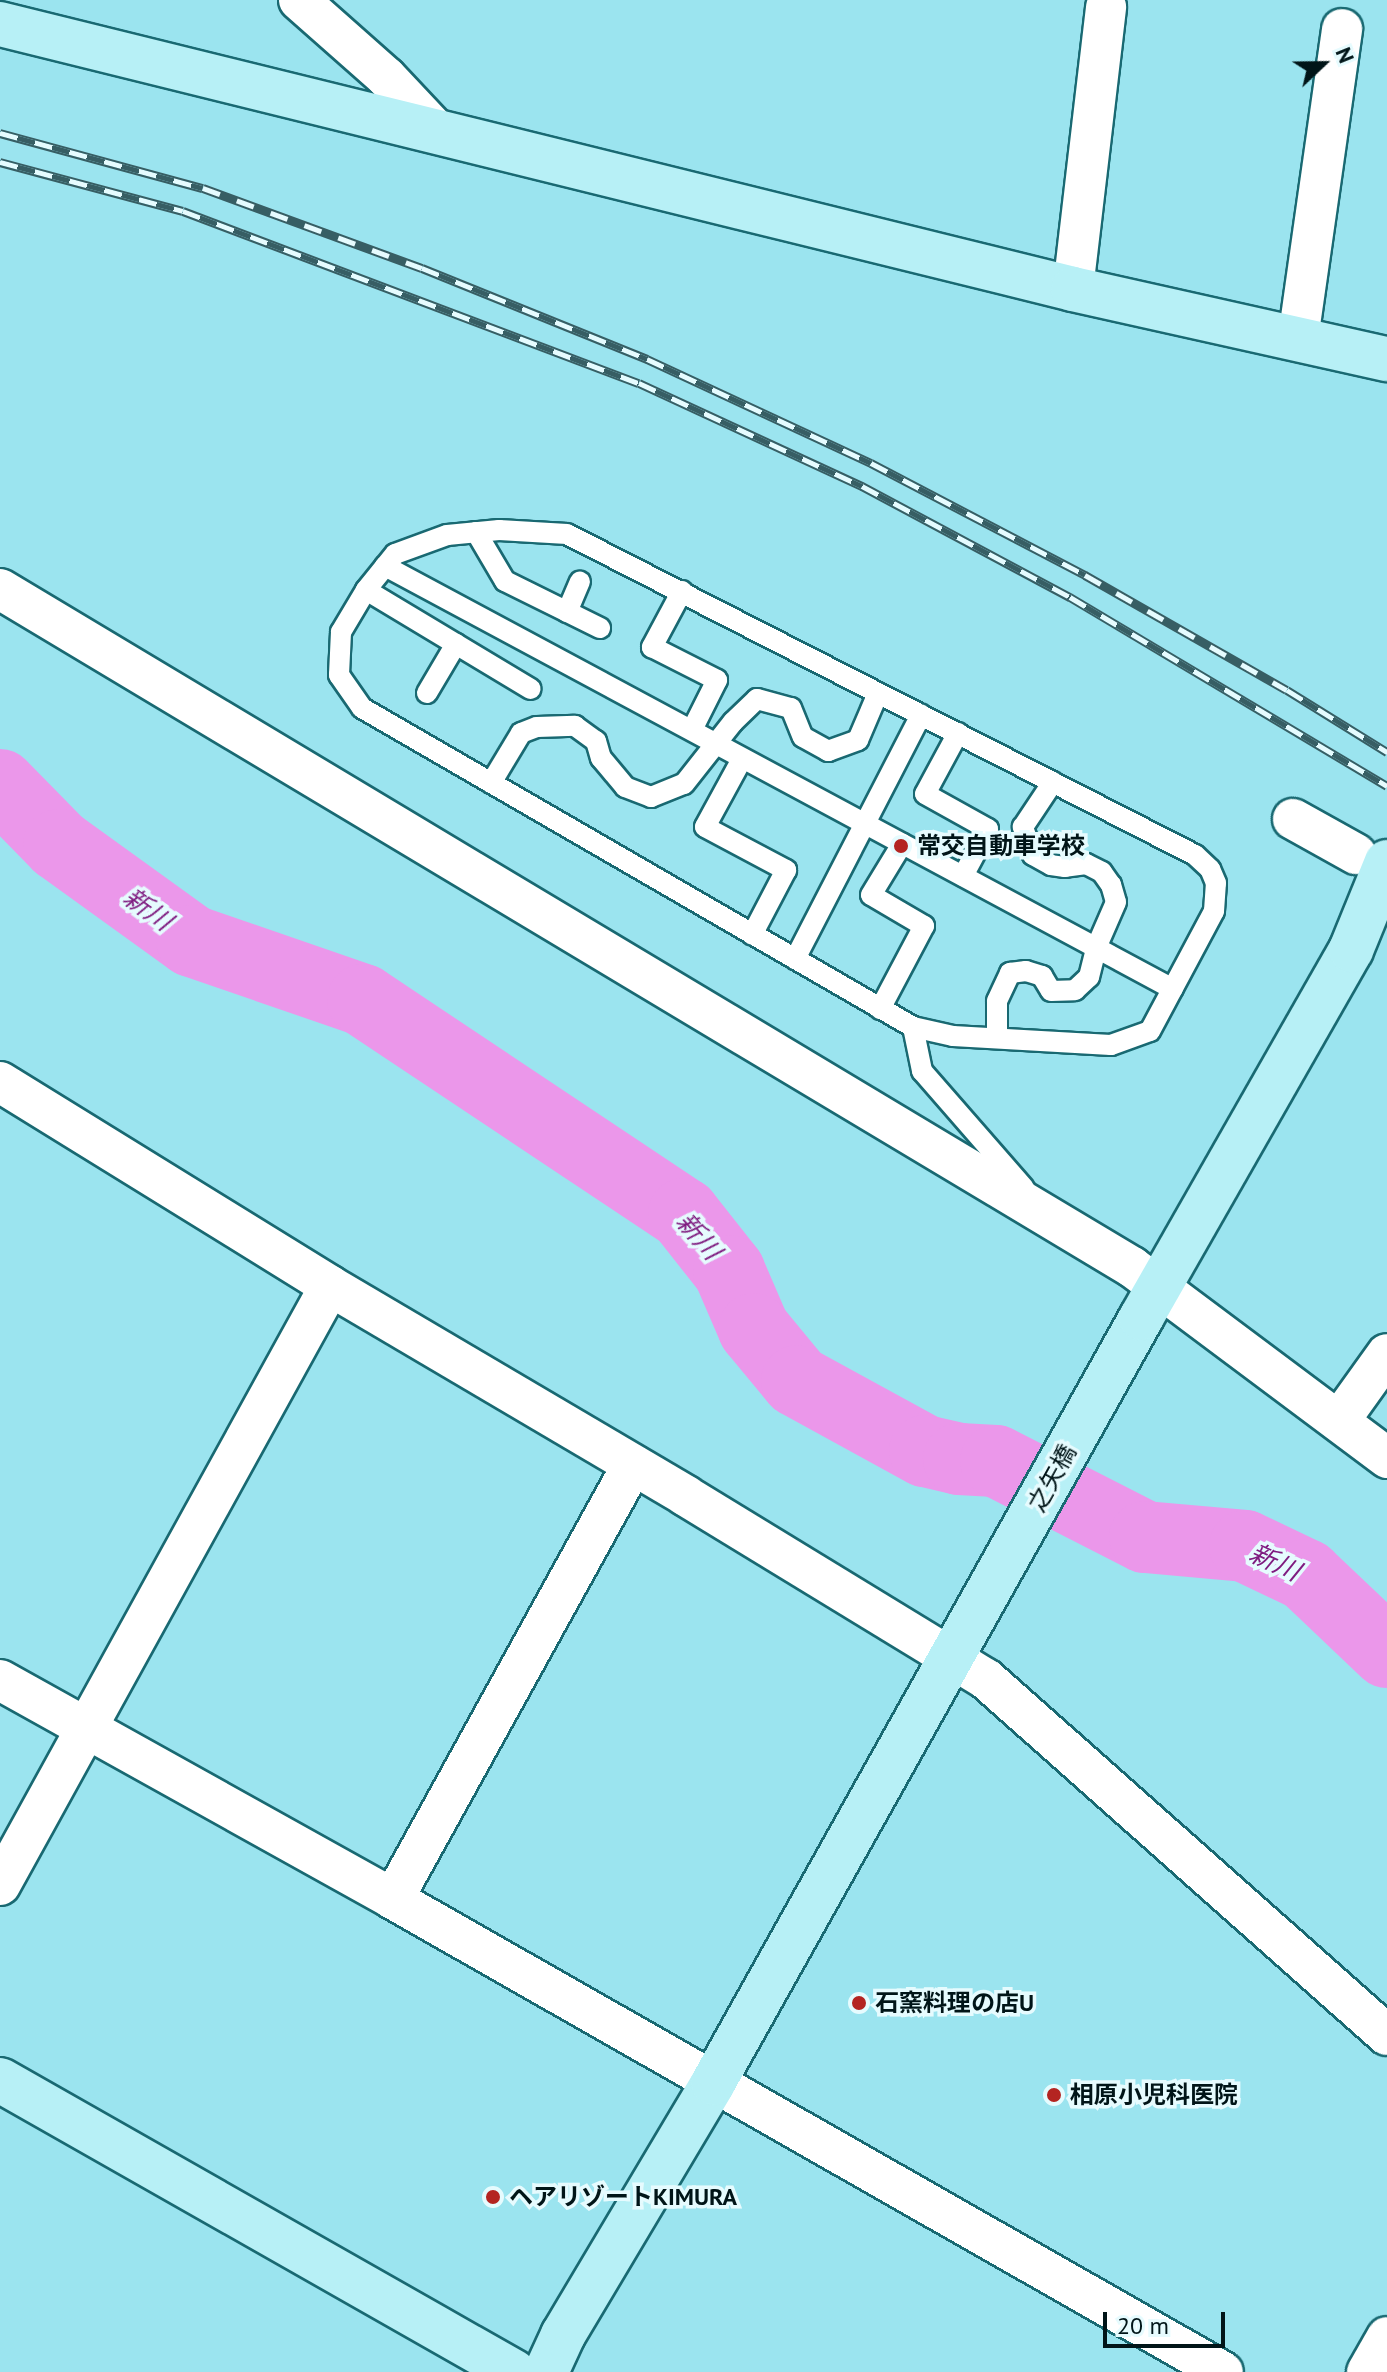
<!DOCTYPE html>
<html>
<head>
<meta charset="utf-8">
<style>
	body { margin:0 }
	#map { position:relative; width:1387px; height:2372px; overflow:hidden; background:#9be4ef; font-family:"PT Sans","Noto Sans JP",sans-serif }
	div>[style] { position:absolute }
	.river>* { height:72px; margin:-36px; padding:0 36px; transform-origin:36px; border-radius:36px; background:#eb97ea }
	.roads { filter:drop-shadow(2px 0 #196972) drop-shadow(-2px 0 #196972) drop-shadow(0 2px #196972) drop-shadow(0 -2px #196972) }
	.lane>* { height:20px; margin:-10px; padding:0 10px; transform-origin:10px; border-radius:10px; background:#fff }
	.street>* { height:40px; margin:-20px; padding:0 20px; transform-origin:20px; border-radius:20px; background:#fff }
	.secondary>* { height:44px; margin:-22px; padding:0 22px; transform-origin:22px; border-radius:22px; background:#b7f0f6 }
	.rail>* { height:9px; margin-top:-4.5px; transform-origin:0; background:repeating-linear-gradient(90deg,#e6fbfe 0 18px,#375e64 0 36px); box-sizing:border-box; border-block:2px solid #375e64 }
	.dots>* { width:22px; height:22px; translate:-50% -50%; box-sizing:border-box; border:4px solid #e6fbfe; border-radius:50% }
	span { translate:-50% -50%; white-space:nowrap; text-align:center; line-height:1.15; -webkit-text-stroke:7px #e6fbfe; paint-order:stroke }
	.poi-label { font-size:24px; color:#011518; font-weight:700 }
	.left { translate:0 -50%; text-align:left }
	.street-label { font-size:24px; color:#011518 }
	.water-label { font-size:26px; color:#7f1c80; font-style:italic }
	.north { position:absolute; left:1283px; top:24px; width:80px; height:80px; -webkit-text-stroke:6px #e6fbfe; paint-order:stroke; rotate:68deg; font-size:22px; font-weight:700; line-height:32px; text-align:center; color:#011518 }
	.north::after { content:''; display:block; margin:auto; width:28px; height:36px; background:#011518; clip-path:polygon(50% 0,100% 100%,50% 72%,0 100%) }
	.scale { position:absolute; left:1103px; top:2312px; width:122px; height:36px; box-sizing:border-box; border:4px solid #011518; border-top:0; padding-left:10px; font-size:24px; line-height:28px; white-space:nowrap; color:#011518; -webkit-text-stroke:6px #e6fbfe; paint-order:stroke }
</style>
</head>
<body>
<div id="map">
	<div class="river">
		<div style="left:0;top:785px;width:84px;rotate:45.5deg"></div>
		<div style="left:59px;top:845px;width:164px;rotate:35.8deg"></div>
		<div style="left:192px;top:941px;width:181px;rotate:19deg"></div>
		<div style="left:363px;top:1000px;width:386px;rotate:33.7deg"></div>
		<div style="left:684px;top:1214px;width:73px;rotate:51.7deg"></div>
		<div style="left:729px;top:1271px;width:63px;rotate:66.7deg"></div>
		<div style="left:754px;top:1329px;width:67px;rotate:50.4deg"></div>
		<div style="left:797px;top:1381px;width:146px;rotate:28.7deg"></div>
		<div style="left:925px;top:1451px;width:35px;rotate:13deg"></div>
		<div style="left:959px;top:1459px;width:37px;rotate:3deg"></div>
		<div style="left:996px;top:1461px;width:167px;rotate:27deg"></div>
		<div style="left:1145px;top:1537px;width:100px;rotate:5.1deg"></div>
		<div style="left:1245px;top:1546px;width:68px;rotate:25.4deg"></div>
		<div style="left:1306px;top:1575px;width:112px;rotate:43.5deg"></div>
	</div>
	<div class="roads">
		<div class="lane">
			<div style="left:476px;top:532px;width:57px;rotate:59.4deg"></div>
			<div style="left:505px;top:581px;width:106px;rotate:26.3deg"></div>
			<div style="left:385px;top:566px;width:894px;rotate:28.23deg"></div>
			<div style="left:366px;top:590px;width:192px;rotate:31deg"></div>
			<div style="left:682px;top:591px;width:64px;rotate:118.2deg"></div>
			<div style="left:652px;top:647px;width:73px;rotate:26.9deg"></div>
			<div style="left:717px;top:680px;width:56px;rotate:116.6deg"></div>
			<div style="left:567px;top:612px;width:33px;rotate:-67deg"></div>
			<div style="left:427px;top:693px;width:57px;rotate:-59.4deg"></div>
			<div style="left:958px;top:733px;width:69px;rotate:118.4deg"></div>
			<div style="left:925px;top:794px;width:72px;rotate:29.1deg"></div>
			<div style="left:988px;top:829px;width:53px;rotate:118deg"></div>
			<div style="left:742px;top:759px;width:77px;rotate:118.6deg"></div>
			<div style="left:705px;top:827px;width:92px;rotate:28deg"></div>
			<div style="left:786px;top:870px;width:73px;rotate:117.6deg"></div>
			<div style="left:491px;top:783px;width:58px;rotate:-59deg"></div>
			<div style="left:521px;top:733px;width:17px;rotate:-21deg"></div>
			<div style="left:537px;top:727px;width:38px;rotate:-2deg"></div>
			<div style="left:575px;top:726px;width:26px;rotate:36deg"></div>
			<div style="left:596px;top:741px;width:18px;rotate:74deg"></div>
			<div style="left:601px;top:758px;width:38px;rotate:50deg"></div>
			<div style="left:625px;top:787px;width:28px;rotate:21deg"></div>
			<div style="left:651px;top:797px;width:35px;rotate:-22deg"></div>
			<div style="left:684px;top:784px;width:79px;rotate:-51.7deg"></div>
			<div style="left:733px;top:722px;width:33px;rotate:-44deg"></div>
			<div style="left:757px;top:699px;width:35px;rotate:15deg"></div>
			<div style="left:791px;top:708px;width:31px;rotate:68deg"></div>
			<div style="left:803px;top:737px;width:29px;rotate:29deg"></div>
			<div style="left:828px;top:751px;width:32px;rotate:-20deg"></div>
			<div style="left:858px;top:740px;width:51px;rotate:-66.9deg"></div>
			<div style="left:795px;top:959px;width:275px;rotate:-62.7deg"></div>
			<div style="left:880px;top:1009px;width:94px;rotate:-62.1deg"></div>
			<div style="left:924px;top:926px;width:61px;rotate:-149.7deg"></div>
			<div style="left:871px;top:895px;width:60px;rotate:-58.7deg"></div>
			<div style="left:913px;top:1027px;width:41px;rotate:12.7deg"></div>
			<div style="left:953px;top:1036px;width:158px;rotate:3.3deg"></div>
			<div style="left:1111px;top:1045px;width:41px;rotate:-19.7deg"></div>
			<div style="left:1150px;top:1031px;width:136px;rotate:-61.9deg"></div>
			<div style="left:1214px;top:911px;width:28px;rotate:-86deg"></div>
			<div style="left:1216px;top:883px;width:15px;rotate:-113deg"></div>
			<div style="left:1210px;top:869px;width:21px;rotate:-137deg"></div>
			<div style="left:1195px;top:855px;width:705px;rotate:-152.93deg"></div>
			<div style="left:567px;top:534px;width:68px;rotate:-176.6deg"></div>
			<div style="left:499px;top:530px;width:52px;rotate:174.5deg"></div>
			<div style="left:447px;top:535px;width:55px;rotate:159.9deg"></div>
			<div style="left:395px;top:554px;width:46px;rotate:128.9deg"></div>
			<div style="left:366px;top:590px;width:49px;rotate:120.8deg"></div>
			<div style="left:341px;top:632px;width:43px;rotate:92.7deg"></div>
			<div style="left:339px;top:675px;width:40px;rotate:55.1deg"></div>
			<div style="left:362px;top:708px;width:637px;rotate:30.07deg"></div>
			<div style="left:913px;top:1027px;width:45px;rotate:78.4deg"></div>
			<div style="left:922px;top:1071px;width:155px;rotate:48.9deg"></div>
			<div style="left:997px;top:1038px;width:37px;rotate:-90deg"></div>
			<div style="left:997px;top:1001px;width:31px;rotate:-65deg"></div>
			<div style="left:1010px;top:973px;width:16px;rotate:-7deg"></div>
			<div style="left:1026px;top:971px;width:17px;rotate:17deg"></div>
			<div style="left:1042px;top:976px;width:17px;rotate:59deg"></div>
			<div style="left:1051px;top:991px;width:24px;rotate:-2deg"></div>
			<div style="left:1075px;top:990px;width:19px;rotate:-43deg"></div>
			<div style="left:1089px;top:977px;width:30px;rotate:-76deg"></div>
			<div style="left:1096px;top:948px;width:50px;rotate:-66.5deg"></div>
			<div style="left:1116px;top:902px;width:18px;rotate:-106deg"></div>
			<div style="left:1111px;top:885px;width:16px;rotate:-125deg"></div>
			<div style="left:1102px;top:872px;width:18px;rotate:-153deg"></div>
			<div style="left:1086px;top:864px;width:21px;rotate:172deg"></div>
			<div style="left:1065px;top:867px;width:14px;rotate:-172deg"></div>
			<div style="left:1051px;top:865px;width:21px;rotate:-151deg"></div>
			<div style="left:1033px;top:855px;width:30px;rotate:-110deg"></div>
			<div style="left:1023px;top:827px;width:54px;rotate:-56.3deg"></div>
		</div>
		<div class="street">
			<div style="left:299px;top:0;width:116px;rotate:41.5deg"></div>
			<div style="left:386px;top:77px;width:71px;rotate:46.7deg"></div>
			<div style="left:1073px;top:289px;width:284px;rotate:-83.3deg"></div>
			<div style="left:1298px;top:339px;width:313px;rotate:-81.9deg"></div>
			<div style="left:0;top:589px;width:1320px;rotate:30.92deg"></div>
			<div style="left:1132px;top:1267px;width:319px;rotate:36.8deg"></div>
			<div style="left:1293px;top:819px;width:72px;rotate:29.1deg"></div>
			<div style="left:0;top:1082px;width:388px;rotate:31.7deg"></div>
			<div style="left:330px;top:1286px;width:413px;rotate:30.5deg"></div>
			<div style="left:686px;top:1496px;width:351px;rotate:31.4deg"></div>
			<div style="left:986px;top:1679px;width:536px;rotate:41.6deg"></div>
			<div style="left:1339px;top:1421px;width:82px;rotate:-54.4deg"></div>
			<div style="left:0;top:1680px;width:450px;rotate:29.1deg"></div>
			<div style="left:393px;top:1899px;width:955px;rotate:29.68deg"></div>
			<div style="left:0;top:1885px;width:684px;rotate:-61.15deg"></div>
			<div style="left:393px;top:1899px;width:496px;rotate:-61.1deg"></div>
			<div style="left:1367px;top:2372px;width:40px;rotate:-60.3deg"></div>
		</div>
		<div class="secondary">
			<div style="left:0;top:24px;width:1105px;rotate:13.87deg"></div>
			<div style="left:1073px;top:289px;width:322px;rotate:12.6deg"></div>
			<div style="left:0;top:2080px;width:591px;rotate:29.6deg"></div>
			<div style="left:546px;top:2372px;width:41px;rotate:-65.3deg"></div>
			<div style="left:563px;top:2335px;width:293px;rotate:-59.2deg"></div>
			<div style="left:713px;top:2083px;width:877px;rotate:-60.77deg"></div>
			<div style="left:1141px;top:1318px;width:424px;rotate:-60.3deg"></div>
			<div style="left:1351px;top:950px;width:95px;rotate:-67.8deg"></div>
		</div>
	</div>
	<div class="rail">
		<div style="left:0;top:133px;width:210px;rotate:15.2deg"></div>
		<div style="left:203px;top:188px;width:233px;rotate:20.1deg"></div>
		<div style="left:422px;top:268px;width:243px;rotate:22deg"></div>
		<div style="left:647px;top:359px;width:247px;rotate:24.9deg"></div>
		<div style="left:871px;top:463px;width:242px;rotate:27.6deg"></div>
		<div style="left:1085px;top:575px;width:232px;rotate:29.7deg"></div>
		<div style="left:1287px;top:690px;width:118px;rotate:31.8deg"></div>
		<div style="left:0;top:162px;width:189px;rotate:15deg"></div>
		<div style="left:183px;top:211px;width:487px;rotate:20.7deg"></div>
		<div style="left:639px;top:383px;width:246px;rotate:24.8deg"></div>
		<div style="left:862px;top:486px;width:236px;rotate:28.1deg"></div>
		<div style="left:1070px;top:597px;width:369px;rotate:30.8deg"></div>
	</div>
	<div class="dots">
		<div style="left:901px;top:846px;background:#b42421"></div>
		<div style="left:859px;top:2003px;background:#b42421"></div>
		<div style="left:1054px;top:2095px;background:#b42421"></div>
		<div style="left:493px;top:2197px;background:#b42421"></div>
	</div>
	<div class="poi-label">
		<span class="left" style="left:917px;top:846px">常交自動車学校</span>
		<span class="left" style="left:875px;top:2003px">石窯料理の店U</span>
		<span class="left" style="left:1070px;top:2095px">相原小児科医院</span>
		<span class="left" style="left:509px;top:2197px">ヘアリゾートKIMURA</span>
	</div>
	<div class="street-label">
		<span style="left:1052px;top:1478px;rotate:-61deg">之矢橋</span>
	</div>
	<div class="water-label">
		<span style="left:148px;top:909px;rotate:36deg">新川</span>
		<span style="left:699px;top:1236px;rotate:49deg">新川</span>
		<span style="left:1275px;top:1562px;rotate:25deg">新川</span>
	</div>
	<div class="north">N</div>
	<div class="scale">20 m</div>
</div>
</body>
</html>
